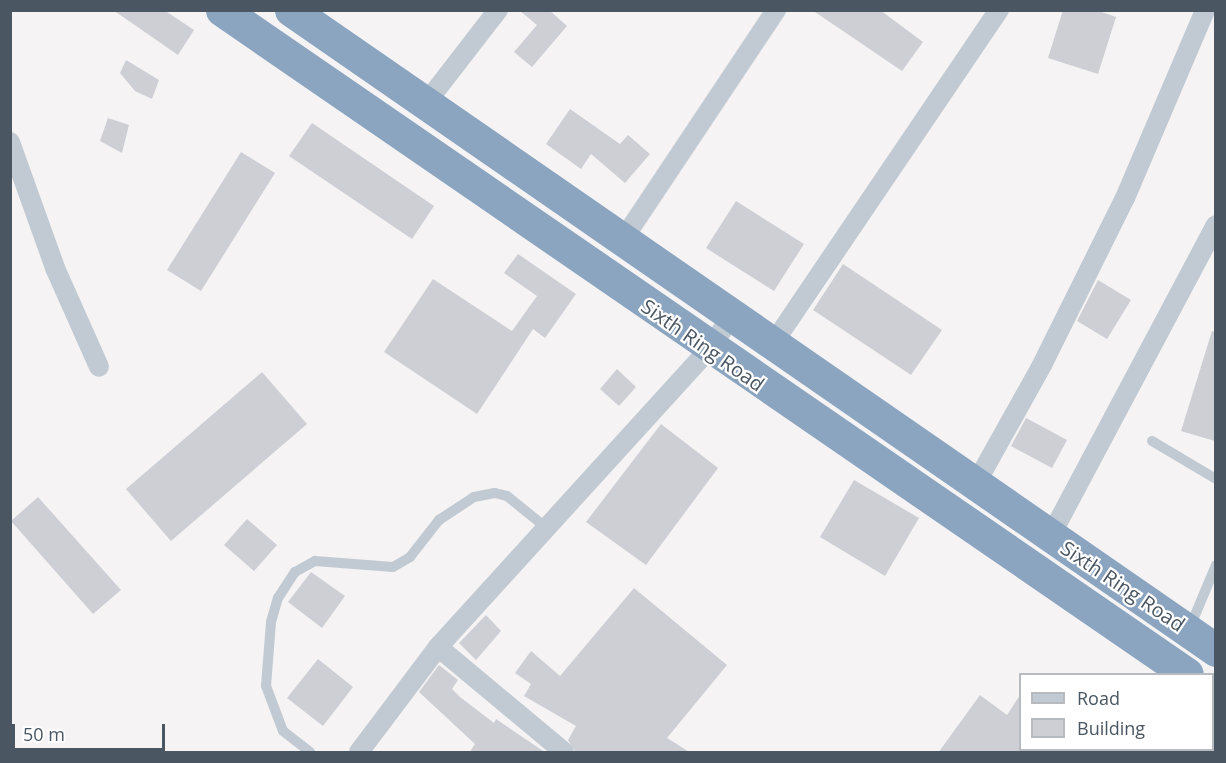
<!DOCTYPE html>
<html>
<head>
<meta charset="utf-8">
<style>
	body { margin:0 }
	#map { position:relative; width:1226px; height:763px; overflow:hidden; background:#f5f3f3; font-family:"Open Sans",sans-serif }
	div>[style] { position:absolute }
	.building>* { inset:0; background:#cdcfd5 }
	.lane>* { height:10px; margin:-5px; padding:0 5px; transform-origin:5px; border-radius:5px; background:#c1cad2 }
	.street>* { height:20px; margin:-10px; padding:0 10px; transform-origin:10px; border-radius:10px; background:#c1cad2 }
	.highway>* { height:33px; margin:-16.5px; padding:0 16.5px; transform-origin:16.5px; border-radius:16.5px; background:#8ba5c1 }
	span { translate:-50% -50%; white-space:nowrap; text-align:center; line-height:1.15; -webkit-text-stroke:4.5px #fff; paint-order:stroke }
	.street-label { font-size:20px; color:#4a5661 }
	.frame { position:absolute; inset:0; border:12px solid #4a5661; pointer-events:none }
	.legend { position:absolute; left:1019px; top:673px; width:195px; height:78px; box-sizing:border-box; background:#fff; border:2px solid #b7bbc0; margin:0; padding:8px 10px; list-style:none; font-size:18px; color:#4a5661 }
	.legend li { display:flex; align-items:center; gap:12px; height:30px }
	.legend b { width:30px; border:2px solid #b7bbc0 }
	.scale { position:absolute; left:12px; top:724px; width:153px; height:27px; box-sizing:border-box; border:3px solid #4a5661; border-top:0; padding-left:8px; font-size:18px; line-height:21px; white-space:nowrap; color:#4a5661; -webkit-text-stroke:4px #fff; paint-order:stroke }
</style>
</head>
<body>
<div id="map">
	<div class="building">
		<div style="clip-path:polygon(113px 10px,164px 10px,194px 30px,178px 55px)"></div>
		<div style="clip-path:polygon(519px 10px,549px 10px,567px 26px,532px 67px,514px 52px,537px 25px)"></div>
		<div style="clip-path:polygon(812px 10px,880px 10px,923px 42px,902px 71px)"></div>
		<div style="clip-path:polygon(1063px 10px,1096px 10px,1116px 17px,1098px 74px,1048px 58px)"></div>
		<div style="clip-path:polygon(126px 60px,159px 80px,152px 99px,135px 91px,120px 73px)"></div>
		<div style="clip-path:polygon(570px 109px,620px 144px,628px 135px,650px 154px,625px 183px,591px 154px,581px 169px,546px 144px)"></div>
		<div style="clip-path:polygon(108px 118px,129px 125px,122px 153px,100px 141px)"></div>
		<div style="clip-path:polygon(312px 123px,434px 206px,412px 239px,289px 156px)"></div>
		<div style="clip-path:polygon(241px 152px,275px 173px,201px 291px,167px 270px)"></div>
		<div style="clip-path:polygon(736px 201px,804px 244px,774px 291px,706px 248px)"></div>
		<div style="clip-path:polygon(518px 254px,576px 294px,545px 338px,533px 329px,477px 414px,384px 352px,433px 279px,512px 331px,537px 296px,504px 273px)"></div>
		<div style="clip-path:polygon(843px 264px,942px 330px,911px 375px,813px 310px)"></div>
		<div style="clip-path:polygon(1098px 280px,1131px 300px,1107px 339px,1077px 321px)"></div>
		<div style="clip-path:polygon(1212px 331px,1215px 332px,1215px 441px,1181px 431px)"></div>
		<div style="clip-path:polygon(617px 369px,636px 387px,619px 406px,600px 389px)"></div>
		<div style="clip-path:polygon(262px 372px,307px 424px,171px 541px,126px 489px)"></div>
		<div style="clip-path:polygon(1026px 418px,1067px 440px,1052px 468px,1011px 446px)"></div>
		<div style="clip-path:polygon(661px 424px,718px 468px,646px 565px,586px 522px)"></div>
		<div style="clip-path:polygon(854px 480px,919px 518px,885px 576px,820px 537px)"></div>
		<div style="clip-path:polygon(38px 497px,121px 590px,93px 614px,11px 521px)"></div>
		<div style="clip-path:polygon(247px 519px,277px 545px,254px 571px,224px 545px)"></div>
		<div style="clip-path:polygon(311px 572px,345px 596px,322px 628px,288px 602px)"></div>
		<div style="clip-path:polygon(634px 588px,727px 665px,667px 738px,691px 753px,576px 753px,568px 740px,576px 726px,524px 696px,531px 684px,515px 673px,531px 651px,560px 676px)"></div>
		<div style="clip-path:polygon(486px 615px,501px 631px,476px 660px,459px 643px)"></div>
		<div style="clip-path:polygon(318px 659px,353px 687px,323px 726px,287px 698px)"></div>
		<div style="clip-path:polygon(439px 665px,458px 680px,452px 689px,460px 697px,494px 723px,496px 719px,546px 753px,469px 753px,475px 744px,419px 692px)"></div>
		<div style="clip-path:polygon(980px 695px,1007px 715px,1020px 695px,1020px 753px,938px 753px)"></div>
	</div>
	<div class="lane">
		<div style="left:1152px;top:441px;width:74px;rotate:30.7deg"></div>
		<div style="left:1190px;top:627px;width:67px;rotate:-67.2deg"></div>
		<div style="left:310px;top:752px;width:34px;rotate:-142deg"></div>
		<div style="left:283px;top:731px;width:48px;rotate:-110.7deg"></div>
		<div style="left:266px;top:686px;width:64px;rotate:-85.5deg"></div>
		<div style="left:271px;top:622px;width:25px;rotate:-74deg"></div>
		<div style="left:278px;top:598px;width:31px;rotate:-57deg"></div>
		<div style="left:295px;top:572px;width:23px;rotate:-29deg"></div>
		<div style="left:315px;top:561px;width:78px;rotate:4.4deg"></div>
		<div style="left:393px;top:567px;width:20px;rotate:-30deg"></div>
		<div style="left:410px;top:557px;width:47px;rotate:-51.9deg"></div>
		<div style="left:439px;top:520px;width:42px;rotate:-33.3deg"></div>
		<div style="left:474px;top:497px;width:21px;rotate:-11deg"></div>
		<div style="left:495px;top:493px;width:12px;rotate:14deg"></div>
		<div style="left:507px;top:496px;width:48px;rotate:39deg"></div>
	</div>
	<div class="street">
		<div style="left:426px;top:103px;width:118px;rotate:-52.3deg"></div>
		<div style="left:10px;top:142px;width:134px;rotate:70.3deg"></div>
		<div style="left:55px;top:268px;width:108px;rotate:66deg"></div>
		<div style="left:622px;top:241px;width:278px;rotate:-56.3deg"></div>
		<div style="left:772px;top:345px;width:405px;rotate:-55.9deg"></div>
		<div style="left:975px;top:485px;width:137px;rotate:-60.8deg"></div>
		<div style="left:1042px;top:365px;width:186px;rotate:-63.6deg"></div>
		<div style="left:1125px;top:198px;width:204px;rotate:-66.9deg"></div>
		<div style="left:1050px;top:537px;width:353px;rotate:-62deg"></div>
		<div style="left:438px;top:647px;width:164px;rotate:39.8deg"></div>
		<div style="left:359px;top:752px;width:131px;rotate:-53deg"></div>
		<div style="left:438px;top:647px;width:403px;rotate:-47.7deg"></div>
		<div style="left:709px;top:349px;width:39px;rotate:-55deg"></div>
	</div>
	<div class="highway">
		<div style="left:222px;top:10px;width:1171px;rotate:34.53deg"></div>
		<div style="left:291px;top:10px;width:1125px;rotate:34.68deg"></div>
		<div style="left:1212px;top:692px;width:4px;rotate:27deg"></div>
	</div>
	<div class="street-label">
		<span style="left:703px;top:345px;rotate:35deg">Sixth Ring Road</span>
		<span style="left:1123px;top:586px;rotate:34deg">Sixth Ring Road</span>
	</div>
	<div class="frame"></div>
	<ul class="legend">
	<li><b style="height:8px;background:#c1cad2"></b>Road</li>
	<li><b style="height:16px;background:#cdcfd5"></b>Building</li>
	</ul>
	<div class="scale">50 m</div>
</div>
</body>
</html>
